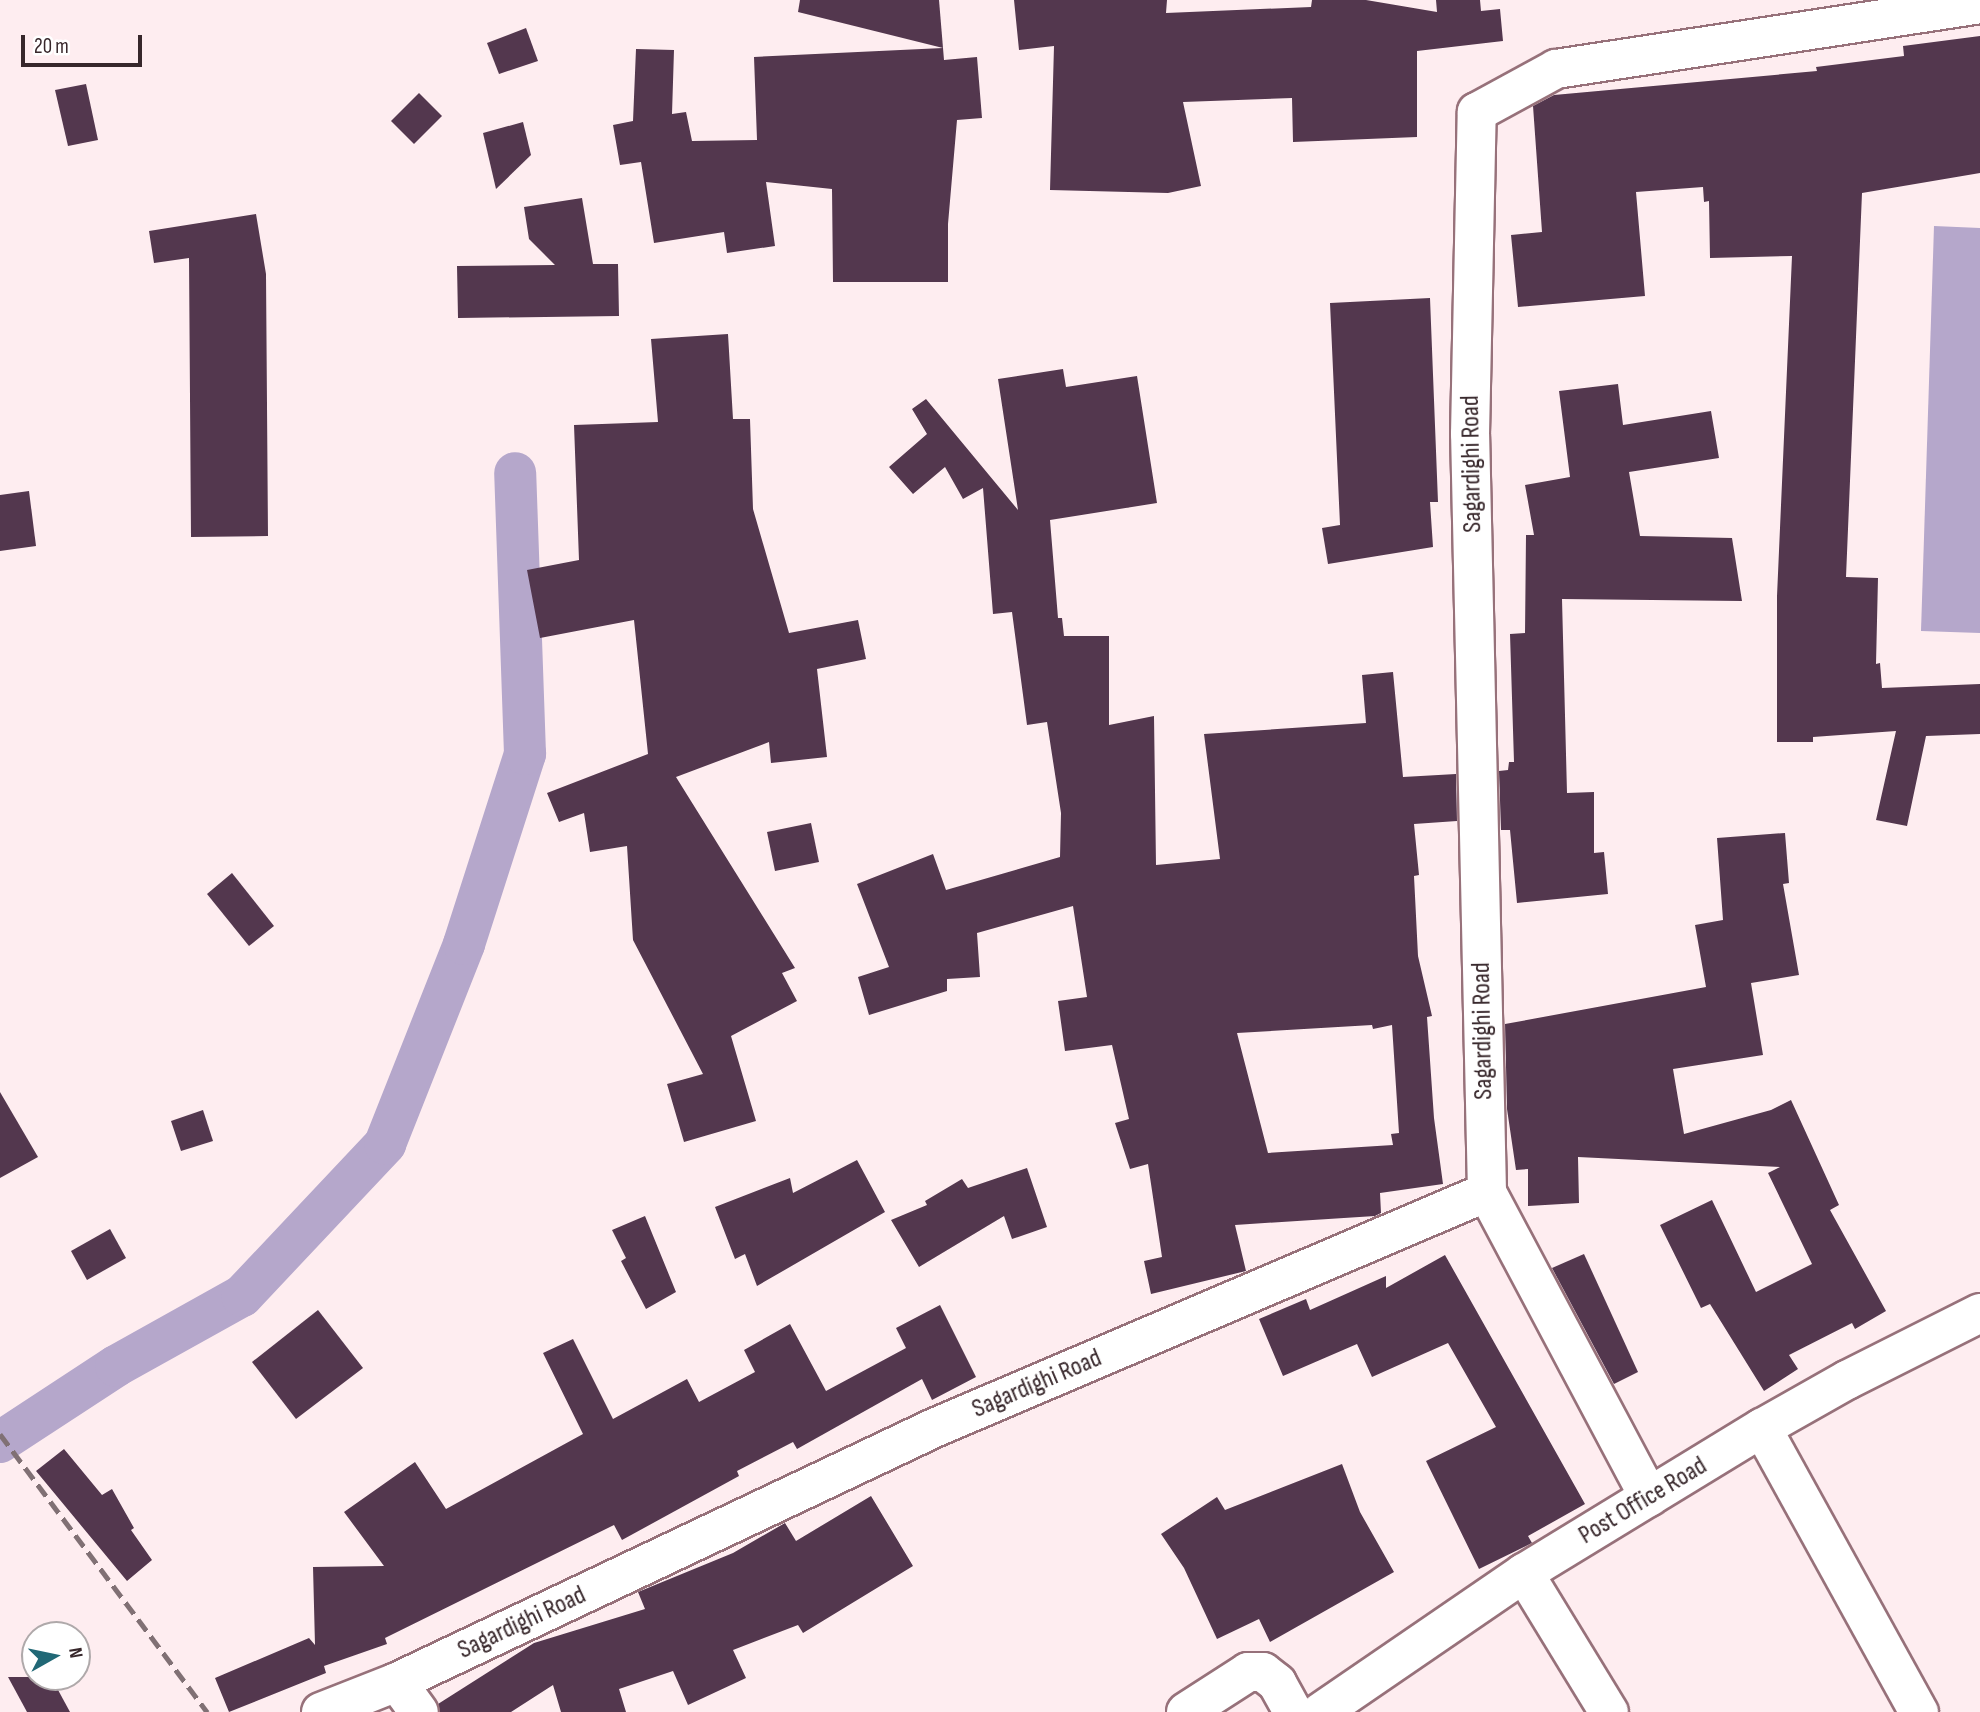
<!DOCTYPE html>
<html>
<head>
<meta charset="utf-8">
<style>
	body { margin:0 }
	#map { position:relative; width:1980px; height:1712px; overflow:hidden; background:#feedf0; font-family:"Sofia Sans Condensed",sans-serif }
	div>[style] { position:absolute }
	.water>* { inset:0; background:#b5a7cb }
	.canal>* { height:42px; margin:-21px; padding:0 21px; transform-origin:21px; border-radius:21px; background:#b5a7cb }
	.building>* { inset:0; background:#53374e }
	.roads { filter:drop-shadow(2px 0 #97717a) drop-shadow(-2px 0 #97717a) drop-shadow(0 2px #97717a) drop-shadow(0 -2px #97717a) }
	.minor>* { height:38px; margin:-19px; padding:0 19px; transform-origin:19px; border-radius:19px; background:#fff }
	.rail>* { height:5px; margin-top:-2.5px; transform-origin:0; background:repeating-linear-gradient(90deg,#807074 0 14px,transparent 0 21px) }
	span { translate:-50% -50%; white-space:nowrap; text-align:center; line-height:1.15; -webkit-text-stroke:7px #fff; paint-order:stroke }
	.street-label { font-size:26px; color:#37272b }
	.north { position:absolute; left:21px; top:1621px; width:70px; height:70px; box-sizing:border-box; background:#fff; border:2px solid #afa9aa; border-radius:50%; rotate:81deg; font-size:19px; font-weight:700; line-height:28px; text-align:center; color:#37272b }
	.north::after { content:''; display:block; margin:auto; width:24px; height:32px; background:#216876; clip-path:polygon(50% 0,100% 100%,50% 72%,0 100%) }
	.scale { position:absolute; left:21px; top:35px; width:121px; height:32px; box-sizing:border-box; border:4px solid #37272b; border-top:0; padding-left:9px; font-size:21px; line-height:24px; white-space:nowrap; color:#37272b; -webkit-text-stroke:5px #fff; paint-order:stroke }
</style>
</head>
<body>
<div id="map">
	<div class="water">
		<div style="clip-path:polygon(1934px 226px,1980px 228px,1980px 633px,1921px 631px)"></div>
	</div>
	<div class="canal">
		<div style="left:0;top:1442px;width:139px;rotate:-33.2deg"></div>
		<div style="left:116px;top:1366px;width:144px;rotate:-29.1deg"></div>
		<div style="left:242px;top:1296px;width:209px;rotate:-46.7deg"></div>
		<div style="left:385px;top:1144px;width:215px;rotate:-68.4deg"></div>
		<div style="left:464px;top:944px;width:200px;rotate:-72.2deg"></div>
		<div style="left:525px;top:754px;width:281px;rotate:-92deg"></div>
	</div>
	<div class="building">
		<div style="clip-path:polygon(800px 0,939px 0,943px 48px,798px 12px)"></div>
		<div style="clip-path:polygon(1014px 0,1167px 0,1166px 13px,1311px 7px,1312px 0,1366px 0,1437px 12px,1436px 0,1480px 0,1481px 11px,1500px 9px,1503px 41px,1417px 51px,1417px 137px,1293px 142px,1292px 98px,1183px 102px,1201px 186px,1168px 193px,1050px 190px,1054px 46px,1019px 50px)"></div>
		<div style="clip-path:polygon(526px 28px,538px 61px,499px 74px,487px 43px)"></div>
		<div style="clip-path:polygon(1980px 36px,1980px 173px,1862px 193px,1846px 577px,1878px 578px,1876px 664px,1880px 663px,1882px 688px,1980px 684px,1980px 734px,1926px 736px,1907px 826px,1876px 820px,1896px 731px,1813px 737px,1813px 742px,1777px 742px,1777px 596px,1792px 256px,1710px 258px,1709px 201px,1704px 202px,1703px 187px,1636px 192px,1645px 296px,1518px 307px,1511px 235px,1542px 232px,1533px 106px,1554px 95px,1817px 71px,1816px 67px,1904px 56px,1903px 46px)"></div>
		<div style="clip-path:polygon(943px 48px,944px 60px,977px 57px,982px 118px,957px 120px,948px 224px,948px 282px,833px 282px,832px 189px,766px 182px,775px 246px,727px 253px,724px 232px,654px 243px,641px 162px,620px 165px,613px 125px,633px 121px,636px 49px,674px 50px,672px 114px,686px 112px,692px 141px,757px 140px,754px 57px)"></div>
		<div style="clip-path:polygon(86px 84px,98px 140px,68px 146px,55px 90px)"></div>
		<div style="clip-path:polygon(419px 93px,442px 116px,414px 144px,391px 121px)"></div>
		<div style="clip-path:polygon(523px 122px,531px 155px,496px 189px,483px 133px)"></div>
		<div style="clip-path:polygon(582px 198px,593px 264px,618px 264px,619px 316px,458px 318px,457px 266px,555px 265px,529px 239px,524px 207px)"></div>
		<div style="clip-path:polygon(256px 214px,266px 274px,268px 536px,191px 537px,189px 258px,154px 263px,149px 231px)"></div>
		<div style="clip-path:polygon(1430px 298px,1438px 502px,1430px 502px,1433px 547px,1328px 564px,1322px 528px,1340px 525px,1330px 303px)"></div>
		<div style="clip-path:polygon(728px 334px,733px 419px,750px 419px,753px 509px,789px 633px,858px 620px,866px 659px,817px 669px,827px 757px,771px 763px,769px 742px,676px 777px,795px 968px,782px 973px,797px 1001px,731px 1036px,756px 1121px,684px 1142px,667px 1084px,703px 1074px,633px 940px,627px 846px,590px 852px,584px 813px,559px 822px,547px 793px,648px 754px,634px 620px,540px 638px,527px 570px,579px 560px,574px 425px,658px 422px,651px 339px)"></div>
		<div style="clip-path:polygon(evenodd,1063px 369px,1066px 387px,1137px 376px,1157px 503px,1050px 520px,1058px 618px,1062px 618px,1064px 636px,1109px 636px,1109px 725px,1154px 716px,1156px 865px,1220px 859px,1204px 734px,1366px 723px,1362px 675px,1393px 672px,1403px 777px,1456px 774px,1457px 821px,1414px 824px,1419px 875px,1414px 876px,1418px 956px,1432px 1016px,1427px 1017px,1434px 1118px,1443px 1184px,1380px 1193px,1381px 1213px,1375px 1216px,1235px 1225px,1246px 1271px,1151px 1294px,1144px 1261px,1162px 1257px,1148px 1164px,1130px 1169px,1115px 1123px,1129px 1119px,1112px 1045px,1065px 1051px,1058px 1001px,1087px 997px,1073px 906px,977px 933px,980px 977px,947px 979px,947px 991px,869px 1015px,858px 977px,889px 967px,857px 884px,933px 854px,946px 890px,1060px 857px,1061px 813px,1047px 722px,1027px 725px,1012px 612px,993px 614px,983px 488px,963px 499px,945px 467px,913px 494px,889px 467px,927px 434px,912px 409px,926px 399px,1018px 510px,998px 379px,1063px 369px,1372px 1025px,1373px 1029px,1392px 1025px,1399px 1133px,1391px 1134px,1393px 1145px,1268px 1153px,1237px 1033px,1372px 1025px)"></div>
		<div style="clip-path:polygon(1618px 384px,1623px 425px,1711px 411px,1719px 458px,1629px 472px,1640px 536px,1732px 538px,1742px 601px,1562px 599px,1567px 793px,1594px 792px,1594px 853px,1604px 852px,1608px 894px,1517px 903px,1510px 830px,1501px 830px,1499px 771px,1508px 770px,1509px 762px,1514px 762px,1510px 634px,1525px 633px,1526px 535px,1534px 535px,1525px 485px,1570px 477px,1559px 391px)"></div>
		<div style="clip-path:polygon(29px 491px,36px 546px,0 551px,0 495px)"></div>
		<div style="clip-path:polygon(811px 823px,819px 862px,775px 871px,767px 832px)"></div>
		<div style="clip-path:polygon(1785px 833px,1789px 883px,1783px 884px,1799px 975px,1751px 983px,1763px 1055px,1673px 1069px,1684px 1134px,1771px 1110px,1791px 1100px,1839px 1205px,1830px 1210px,1886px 1311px,1855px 1329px,1852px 1323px,1789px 1355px,1798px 1369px,1764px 1391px,1710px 1304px,1701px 1308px,1660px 1225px,1712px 1200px,1756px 1292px,1812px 1264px,1768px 1173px,1780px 1167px,1578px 1157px,1579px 1203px,1528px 1206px,1528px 1169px,1516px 1170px,1507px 1109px,1505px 1024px,1706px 987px,1695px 925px,1723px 920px,1717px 838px)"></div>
		<div style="clip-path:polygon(232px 873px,274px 926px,249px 946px,207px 894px)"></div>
		<div style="clip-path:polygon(0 1092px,38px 1157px,0 1178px)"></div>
		<div style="clip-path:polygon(203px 1110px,213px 1141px,181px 1151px,171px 1121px)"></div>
		<div style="clip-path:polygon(857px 1160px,885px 1212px,757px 1286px,745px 1254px,735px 1259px,715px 1207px,790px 1178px,793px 1193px)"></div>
		<div style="clip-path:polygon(1027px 1168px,1047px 1227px,1012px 1239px,1004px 1216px,919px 1267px,891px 1220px,927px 1205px,925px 1201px,962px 1179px,968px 1188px)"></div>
		<div style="clip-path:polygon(645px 1216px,676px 1292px,646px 1309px,621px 1261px,626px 1258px,612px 1230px)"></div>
		<div style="clip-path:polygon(110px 1229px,126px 1258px,87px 1280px,71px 1251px)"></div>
		<div style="clip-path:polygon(1584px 1254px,1638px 1372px,1614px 1384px,1552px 1268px)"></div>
		<div style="clip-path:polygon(1445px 1255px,1585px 1504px,1528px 1536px,1532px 1543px,1479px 1569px,1426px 1461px,1496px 1427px,1448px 1343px,1372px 1377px,1357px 1344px,1283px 1376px,1259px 1319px,1306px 1299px,1310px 1310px,1386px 1276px,1386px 1288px)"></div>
		<div style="clip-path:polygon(940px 1305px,976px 1377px,932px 1400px,922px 1379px,797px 1449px,793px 1442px,737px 1471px,739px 1476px,622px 1540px,614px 1525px,385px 1638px,387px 1644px,324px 1666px,326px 1673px,229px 1712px,215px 1678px,309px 1638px,315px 1645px,313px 1567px,384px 1566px,344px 1512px,415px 1462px,446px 1509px,583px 1434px,543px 1353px,573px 1339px,613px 1419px,687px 1379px,699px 1402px,755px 1372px,744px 1350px,790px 1324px,826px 1391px,906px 1348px,896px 1328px)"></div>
		<div style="clip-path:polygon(318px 1310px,363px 1368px,296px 1419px,252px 1362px)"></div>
		<div style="clip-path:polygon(64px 1449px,102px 1495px,112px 1489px,134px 1528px,131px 1530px,152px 1560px,127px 1581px,36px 1471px)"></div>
		<div style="clip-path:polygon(1342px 1464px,1360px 1512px,1394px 1572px,1270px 1642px,1259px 1619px,1217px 1639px,1184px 1568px,1161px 1534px,1217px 1497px,1225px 1510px)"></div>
		<div style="clip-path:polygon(871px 1496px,913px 1566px,803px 1633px,798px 1625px,733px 1650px,746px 1678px,688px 1705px,673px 1671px,619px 1689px,626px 1712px,561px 1712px,553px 1685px,511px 1712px,440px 1712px,438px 1704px,534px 1643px,645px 1609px,638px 1592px,733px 1553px,785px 1523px,796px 1541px)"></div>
		<div style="clip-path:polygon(8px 1677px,51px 1677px,70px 1712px,27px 1712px)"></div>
	</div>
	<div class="roads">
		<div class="minor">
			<div style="left:1762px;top:1428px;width:325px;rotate:61.1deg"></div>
			<div style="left:1649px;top:1497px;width:345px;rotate:-118deg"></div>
			<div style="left:1487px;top:1192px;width:758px;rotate:-91.28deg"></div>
			<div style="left:1470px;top:434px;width:322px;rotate:-88.8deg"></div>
			<div style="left:1477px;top:112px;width:90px;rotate:-28.6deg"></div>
			<div style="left:1556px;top:69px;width:429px;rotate:-8.7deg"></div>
			<div style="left:1524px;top:1573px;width:163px;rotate:58.6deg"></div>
			<div style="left:397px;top:1682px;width:37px;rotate:54deg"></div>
			<div style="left:321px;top:1712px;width:82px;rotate:-21.5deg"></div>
			<div style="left:397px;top:1682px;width:594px;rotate:-25.31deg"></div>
			<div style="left:934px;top:1428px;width:601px;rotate:-23.11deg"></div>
			<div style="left:1186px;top:1712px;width:74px;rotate:-32.8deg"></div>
			<div style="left:1248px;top:1672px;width:15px"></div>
			<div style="left:1263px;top:1672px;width:18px;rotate:38deg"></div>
			<div style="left:1277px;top:1683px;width:33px;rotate:61deg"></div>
			<div style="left:1321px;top:1712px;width:246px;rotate:-34.4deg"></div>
			<div style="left:1524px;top:1573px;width:279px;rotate:-31.4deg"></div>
			<div style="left:1762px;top:1428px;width:98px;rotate:-29.5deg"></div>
			<div style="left:1847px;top:1380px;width:149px;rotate:-26.7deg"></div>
		</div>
	</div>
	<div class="rail">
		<div style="left:0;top:1434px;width:347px;rotate:53.3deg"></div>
	</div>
	<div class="street-label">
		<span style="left:1472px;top:464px;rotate:-91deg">Sagardighi Road</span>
		<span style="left:1483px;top:1031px;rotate:-91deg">Sagardighi Road</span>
		<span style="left:1037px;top:1384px;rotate:-23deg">Sagardighi Road</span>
		<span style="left:1643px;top:1501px;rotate:-31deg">Post Office Road</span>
		<span style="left:522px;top:1623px;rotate:-25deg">Sagardighi Road</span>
	</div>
	<div class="north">N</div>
	<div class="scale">20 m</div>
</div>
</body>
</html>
